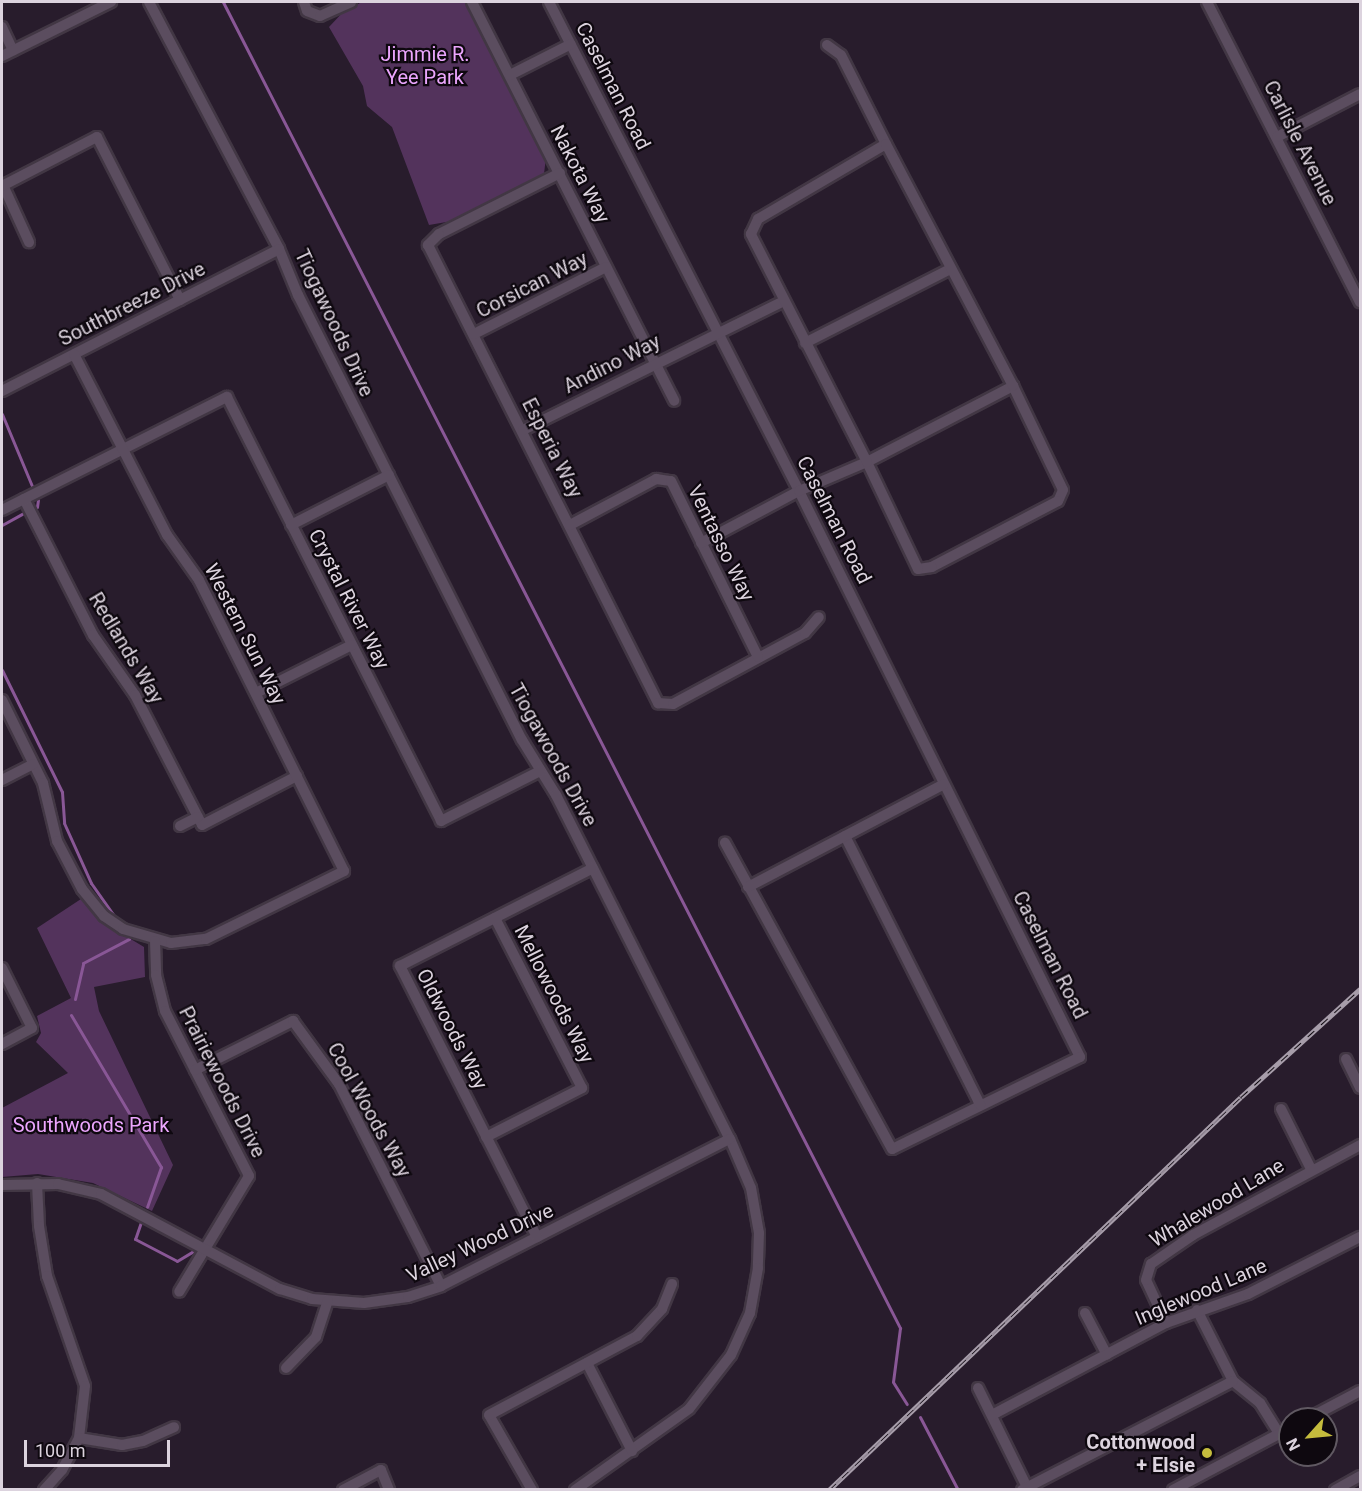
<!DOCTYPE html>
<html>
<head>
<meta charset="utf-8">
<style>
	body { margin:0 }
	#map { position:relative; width:1362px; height:1491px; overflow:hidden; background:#281c2c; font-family:Roboto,sans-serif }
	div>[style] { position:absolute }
	.green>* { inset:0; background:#53335c }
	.stream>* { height:3px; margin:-1.5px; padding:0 1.5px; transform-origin:1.5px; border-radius:1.5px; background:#895796 }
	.roads { filter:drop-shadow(2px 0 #423744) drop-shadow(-2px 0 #423744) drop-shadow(0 2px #423744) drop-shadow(0 -2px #423744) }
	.minor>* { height:10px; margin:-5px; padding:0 5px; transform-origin:5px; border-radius:5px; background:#5b4d5f }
	.rail>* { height:5px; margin-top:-2.5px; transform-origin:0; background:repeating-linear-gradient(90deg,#0e080f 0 9px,#a79daa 0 18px); box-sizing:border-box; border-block:2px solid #a79daa }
	.dots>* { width:16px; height:16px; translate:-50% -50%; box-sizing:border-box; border:3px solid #0e080f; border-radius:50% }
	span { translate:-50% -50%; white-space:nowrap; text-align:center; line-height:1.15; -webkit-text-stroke:4.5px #0e080f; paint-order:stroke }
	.park-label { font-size:20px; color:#eca6fe }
	.street-label { font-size:20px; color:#dcd3de }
	.poi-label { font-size:20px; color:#dcd3de; font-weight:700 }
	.right { translate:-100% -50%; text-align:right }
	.frame { position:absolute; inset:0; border:3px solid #dcd3de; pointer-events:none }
	.north { position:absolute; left:1278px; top:1407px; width:60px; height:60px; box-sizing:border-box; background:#0e080f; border:2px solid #605962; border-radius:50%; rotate:243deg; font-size:16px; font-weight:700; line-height:24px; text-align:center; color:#dcd3de }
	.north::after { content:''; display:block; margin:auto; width:21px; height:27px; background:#c5bc3d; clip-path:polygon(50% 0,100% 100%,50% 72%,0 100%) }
	.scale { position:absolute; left:24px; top:1440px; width:146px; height:27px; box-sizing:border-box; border:3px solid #dcd3de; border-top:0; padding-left:8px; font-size:18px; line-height:21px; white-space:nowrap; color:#dcd3de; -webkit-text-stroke:4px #0e080f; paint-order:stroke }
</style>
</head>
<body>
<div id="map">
	<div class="green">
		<div style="clip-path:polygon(362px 2px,467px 2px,546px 157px,544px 174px,452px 221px,429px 225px,392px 127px,367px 106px,363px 86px,329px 27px,344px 11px)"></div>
		<div style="clip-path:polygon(81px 899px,104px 923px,144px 947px,145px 977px,94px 987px,99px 1011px,173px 1165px,152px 1211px,93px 1183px,38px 1174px,2px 1177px,2px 1108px,68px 1073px,36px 1042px,41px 1033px,37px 1016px,71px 998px,37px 928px)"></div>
	</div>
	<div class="stream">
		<div style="left:223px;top:2px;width:1489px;rotate:62.95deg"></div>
		<div style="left:900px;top:1328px;width:54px;rotate:97.4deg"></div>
		<div style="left:893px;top:1382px;width:26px;rotate:58deg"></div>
		<div style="left:2px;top:414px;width:78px;rotate:67.4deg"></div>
		<div style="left:37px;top:507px;width:7px;rotate:-82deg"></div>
		<div style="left:2px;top:525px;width:23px;rotate:-29deg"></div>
		<div style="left:2px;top:670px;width:136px;rotate:63.8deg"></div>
		<div style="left:62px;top:792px;width:31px;rotate:86deg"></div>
		<div style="left:64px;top:823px;width:66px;rotate:65.8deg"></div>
		<div style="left:91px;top:883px;width:39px;rotate:55deg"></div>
		<div style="left:75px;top:999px;width:37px;rotate:-77deg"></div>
		<div style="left:83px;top:963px;width:52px;rotate:-27.6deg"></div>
		<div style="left:71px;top:1015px;width:177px;rotate:59.4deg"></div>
		<div style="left:161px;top:1167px;width:42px;rotate:109.3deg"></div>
		<div style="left:141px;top:1222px;width:18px;rotate:109deg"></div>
		<div style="left:135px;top:1239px;width:47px;rotate:27.6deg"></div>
		<div style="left:177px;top:1261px;width:23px;rotate:-31deg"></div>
		<div style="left:920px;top:1417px;width:82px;rotate:62.5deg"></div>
	</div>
	<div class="roads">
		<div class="minor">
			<div style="left:149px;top:2px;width:279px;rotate:62.2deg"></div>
			<div style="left:279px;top:249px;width:50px;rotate:67.6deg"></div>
			<div style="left:298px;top:295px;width:498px;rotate:63.3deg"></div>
			<div style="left:522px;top:740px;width:65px;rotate:58.3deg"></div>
			<div style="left:556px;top:795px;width:386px;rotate:63.2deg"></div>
			<div style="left:730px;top:1139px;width:53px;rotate:66.8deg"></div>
			<div style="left:751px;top:1188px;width:46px;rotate:79.9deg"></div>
			<div style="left:759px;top:1233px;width:35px;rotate:92deg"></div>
			<div style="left:758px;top:1268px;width:46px;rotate:100.1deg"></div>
			<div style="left:750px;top:1313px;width:46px;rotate:114.3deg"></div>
			<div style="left:731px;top:1355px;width:68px;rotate:127.9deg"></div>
			<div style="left:689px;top:1409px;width:140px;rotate:144.6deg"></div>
			<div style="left:304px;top:2px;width:9px;rotate:72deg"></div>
			<div style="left:307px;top:11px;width:14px;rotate:21deg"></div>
			<div style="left:320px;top:16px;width:34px;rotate:-24deg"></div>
			<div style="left:472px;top:2px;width:447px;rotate:63.1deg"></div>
			<div style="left:549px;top:2px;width:549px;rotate:62.92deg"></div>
			<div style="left:799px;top:491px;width:632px;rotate:63.6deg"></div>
			<div style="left:1080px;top:1057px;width:209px;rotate:153.9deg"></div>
			<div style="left:892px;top:1149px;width:349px;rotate:-118.6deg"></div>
			<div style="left:1207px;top:2px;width:337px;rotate:63deg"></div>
			<div style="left:2px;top:27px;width:26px;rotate:65deg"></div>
			<div style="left:827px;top:45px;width:17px;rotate:36deg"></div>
			<div style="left:841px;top:55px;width:100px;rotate:63.2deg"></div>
			<div style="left:2px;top:56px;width:122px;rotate:-26.4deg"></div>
			<div style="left:510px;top:75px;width:68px;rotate:-26.9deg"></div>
			<div style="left:1277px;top:137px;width:93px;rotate:-27.4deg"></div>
			<div style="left:560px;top:173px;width:136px;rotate:153.2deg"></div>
			<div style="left:439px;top:234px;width:16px;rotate:135deg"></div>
			<div style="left:428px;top:245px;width:513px;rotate:63.33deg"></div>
			<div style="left:658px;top:703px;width:15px;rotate:4deg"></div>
			<div style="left:673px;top:704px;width:150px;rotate:-28.3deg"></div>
			<div style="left:805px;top:633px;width:21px;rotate:-49deg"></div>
			<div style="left:3px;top:185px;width:63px;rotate:65.5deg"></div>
			<div style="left:2px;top:186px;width:107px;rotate:-27.3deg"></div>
			<div style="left:97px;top:137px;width:183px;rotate:63deg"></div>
			<div style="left:474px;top:334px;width:148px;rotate:-26.9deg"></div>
			<div style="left:805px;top:343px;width:163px;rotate:-27deg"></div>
			<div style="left:2px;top:391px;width:311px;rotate:-27.1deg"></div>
			<div style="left:523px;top:430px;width:291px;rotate:-26.3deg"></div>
			<div style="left:24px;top:499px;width:153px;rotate:63.1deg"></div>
			<div style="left:93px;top:635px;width:73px;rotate:55deg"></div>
			<div style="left:135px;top:695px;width:146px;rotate:62.7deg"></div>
			<div style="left:202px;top:825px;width:107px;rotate:-27.3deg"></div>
			<div style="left:2px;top:510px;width:252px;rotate:-26.7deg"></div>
			<div style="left:227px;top:397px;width:475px;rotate:63.2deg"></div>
			<div style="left:441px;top:821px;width:111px;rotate:-26.8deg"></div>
			<div style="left:291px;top:525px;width:110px;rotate:-27deg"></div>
			<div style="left:570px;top:525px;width:98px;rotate:-28.1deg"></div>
			<div style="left:656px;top:479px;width:15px;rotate:8deg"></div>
			<div style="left:671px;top:481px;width:196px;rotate:63.7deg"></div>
			<div style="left:701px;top:543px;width:111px;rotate:-28deg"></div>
			<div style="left:799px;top:491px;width:74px;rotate:-23.1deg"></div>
			<div style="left:867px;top:462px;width:165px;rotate:-27.5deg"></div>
			<div style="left:1013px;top:386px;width:115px;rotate:64.3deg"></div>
			<div style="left:1063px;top:490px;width:12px;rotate:114deg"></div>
			<div style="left:1058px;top:501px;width:142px;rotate:152.4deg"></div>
			<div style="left:932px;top:567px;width:14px;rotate:172deg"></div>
			<div style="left:918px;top:569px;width:119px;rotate:-115.5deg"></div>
			<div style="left:867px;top:462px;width:256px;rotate:-117deg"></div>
			<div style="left:751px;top:234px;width:17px;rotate:-65deg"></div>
			<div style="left:758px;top:219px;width:148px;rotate:-30.4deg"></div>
			<div style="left:886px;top:144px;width:273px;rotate:62.3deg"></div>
			<div style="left:256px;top:693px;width:107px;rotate:-26.6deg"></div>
			<div style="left:2px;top:700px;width:93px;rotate:63.7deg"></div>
			<div style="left:43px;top:783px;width:60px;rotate:76.4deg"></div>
			<div style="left:57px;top:841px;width:54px;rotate:62.5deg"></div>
			<div style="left:82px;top:889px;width:35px;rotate:51deg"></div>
			<div style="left:104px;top:916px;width:23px;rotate:34deg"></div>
			<div style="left:123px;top:929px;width:50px;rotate:16.3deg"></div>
			<div style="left:171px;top:943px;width:35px;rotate:-7deg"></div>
			<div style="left:206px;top:939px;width:154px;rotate:-26.2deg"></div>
			<div style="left:344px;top:871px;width:325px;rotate:-116.5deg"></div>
			<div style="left:199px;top:580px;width:55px;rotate:-125.4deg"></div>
			<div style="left:167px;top:535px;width:203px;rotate:-117.2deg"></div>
			<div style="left:2px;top:780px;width:35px;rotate:-27deg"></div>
			<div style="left:180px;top:826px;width:20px;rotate:-27deg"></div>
			<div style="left:845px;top:836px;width:301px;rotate:63.3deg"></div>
			<div style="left:748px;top:887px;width:221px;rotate:-27.7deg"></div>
			<div style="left:155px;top:941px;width:34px;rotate:88deg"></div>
			<div style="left:156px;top:975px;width:37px;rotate:76deg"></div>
			<div style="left:165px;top:1011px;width:185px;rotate:63deg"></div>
			<div style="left:249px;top:1176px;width:135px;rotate:121.1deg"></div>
			<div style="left:2px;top:968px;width:67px;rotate:63.4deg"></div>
			<div style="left:32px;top:1028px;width:34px;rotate:152deg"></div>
			<div style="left:1346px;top:1059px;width:32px;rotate:64deg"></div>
			<div style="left:195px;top:1070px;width:110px;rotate:-26.6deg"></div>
			<div style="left:293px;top:1021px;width:78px;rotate:53.9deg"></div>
			<div style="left:339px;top:1084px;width:226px;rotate:63.2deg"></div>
			<div style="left:1281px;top:1109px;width:67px;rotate:63.4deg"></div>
			<div style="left:486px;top:1137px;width:108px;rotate:-27deg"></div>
			<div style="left:582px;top:1088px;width:191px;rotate:-117.1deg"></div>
			<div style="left:37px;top:1183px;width:43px;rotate:87.3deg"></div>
			<div style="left:39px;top:1226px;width:51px;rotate:80.9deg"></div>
			<div style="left:47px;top:1276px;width:116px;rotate:70.9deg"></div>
			<div style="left:85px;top:1386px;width:52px;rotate:96.6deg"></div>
			<div style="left:79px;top:1438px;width:36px;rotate:118deg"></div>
			<div style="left:62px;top:1470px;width:27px;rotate:132deg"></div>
			<div style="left:2px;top:1185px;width:56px;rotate:-1deg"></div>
			<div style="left:58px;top:1184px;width:44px;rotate:13.1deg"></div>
			<div style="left:101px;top:1194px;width:203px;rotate:28deg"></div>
			<div style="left:280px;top:1289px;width:34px;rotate:17deg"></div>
			<div style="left:312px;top:1299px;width:52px;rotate:4.4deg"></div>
			<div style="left:364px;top:1303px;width:44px;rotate:-7.8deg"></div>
			<div style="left:408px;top:1297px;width:35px;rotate:-18deg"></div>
			<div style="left:441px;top:1286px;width:324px;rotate:-27deg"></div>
			<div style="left:537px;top:1237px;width:304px;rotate:-116.8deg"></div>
			<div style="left:400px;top:966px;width:216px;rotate:-26.9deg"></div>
			<div style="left:1197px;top:1310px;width:80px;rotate:63.1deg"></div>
			<div style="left:1233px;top:1381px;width:35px;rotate:39deg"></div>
			<div style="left:1260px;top:1403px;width:36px;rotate:58deg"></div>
			<div style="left:1085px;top:1313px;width:47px;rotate:62.4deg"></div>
			<div style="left:1166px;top:1323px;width:47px;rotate:-114.9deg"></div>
			<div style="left:1146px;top:1280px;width:17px;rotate:-73deg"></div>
			<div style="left:1151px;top:1264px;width:51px;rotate:-34.6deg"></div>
			<div style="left:1193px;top:1235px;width:190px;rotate:-28.3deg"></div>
			<div style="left:587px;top:1363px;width:99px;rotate:62.9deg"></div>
			<div style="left:286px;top:1368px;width:43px;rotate:-45.9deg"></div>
			<div style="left:316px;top:1337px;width:38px;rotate:-72deg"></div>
			<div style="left:978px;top:1388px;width:110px;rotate:63.7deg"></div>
			<div style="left:992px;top:1415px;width:197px;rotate:-27.9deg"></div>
			<div style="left:1166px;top:1323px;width:87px;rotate:-19.5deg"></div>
			<div style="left:1248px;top:1294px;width:126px;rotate:-27deg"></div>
			<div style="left:1307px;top:1419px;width:60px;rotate:-27.8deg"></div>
			<div style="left:79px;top:1438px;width:44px;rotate:9.2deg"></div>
			<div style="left:122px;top:1445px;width:21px;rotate:-11deg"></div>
			<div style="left:143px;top:1441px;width:34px;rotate:-24deg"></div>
			<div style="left:343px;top:1490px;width:43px;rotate:-27.8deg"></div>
			<div style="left:381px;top:1470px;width:22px;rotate:68deg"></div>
			<div style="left:532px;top:1490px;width:86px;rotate:-119.8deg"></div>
			<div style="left:489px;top:1415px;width:168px;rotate:-28.1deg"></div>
			<div style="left:637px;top:1336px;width:37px;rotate:-47deg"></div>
			<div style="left:662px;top:1309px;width:27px;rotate:-68deg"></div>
			<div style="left:1022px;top:1490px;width:237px;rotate:-27.3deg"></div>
			<div style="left:1173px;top:1490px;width:132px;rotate:-27.9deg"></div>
			<div style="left:1335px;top:1490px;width:29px;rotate:-29deg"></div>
		</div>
	</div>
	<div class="rail">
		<div style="left:829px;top:1490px;width:569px;rotate:-43.65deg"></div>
		<div style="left:1241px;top:1097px;width:161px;rotate:-42.2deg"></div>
	</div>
	<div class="dots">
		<div style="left:1207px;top:1453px;background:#c5bc3d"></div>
	</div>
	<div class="park-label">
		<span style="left:425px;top:66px">Jimmie R.<br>Yee Park</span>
		<span style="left:91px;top:1125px">Southwoods Park</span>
	</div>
	<div class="street-label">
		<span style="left:613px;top:86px;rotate:63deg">Caselman Road</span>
		<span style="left:1300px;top:143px;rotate:63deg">Carlisle Avenue</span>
		<span style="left:580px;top:174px;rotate:63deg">Nakota Way</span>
		<span style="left:532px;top:285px;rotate:-27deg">Corsican Way</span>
		<span style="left:132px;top:304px;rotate:-27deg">Southbreeze Drive</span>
		<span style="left:334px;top:323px;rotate:65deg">Tiogawoods Drive</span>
		<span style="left:612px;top:364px;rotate:-27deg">Andino Way</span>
		<span style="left:552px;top:448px;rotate:63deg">Esperia Way</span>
		<span style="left:834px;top:520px;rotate:63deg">Caselman Road</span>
		<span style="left:721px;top:543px;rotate:64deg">Ventasso Way</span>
		<span style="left:349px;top:599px;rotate:63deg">Crystal River Way</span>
		<span style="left:245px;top:634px;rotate:63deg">Western Sun Way</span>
		<span style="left:126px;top:648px;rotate:59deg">Redlands Way</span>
		<span style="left:553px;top:755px;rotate:61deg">Tiogawoods Drive</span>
		<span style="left:1050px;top:955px;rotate:63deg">Caselman Road</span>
		<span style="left:554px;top:994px;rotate:63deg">Mellowoods Way</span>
		<span style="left:452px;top:1029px;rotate:63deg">Oldwoods Way</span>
		<span style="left:222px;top:1082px;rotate:63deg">Prairiewoods Drive</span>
		<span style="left:369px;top:1110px;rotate:61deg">Cool Woods Way</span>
		<span style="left:1217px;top:1203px;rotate:-31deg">Whalewood Lane</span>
		<span style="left:480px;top:1243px;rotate:-25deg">Valley Wood Drive</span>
		<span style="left:1201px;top:1292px;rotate:-23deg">Inglewood Lane</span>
	</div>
	<div class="poi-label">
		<span class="right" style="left:1195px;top:1454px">Cottonwood<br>+ Elsie</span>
	</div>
	<div class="frame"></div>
	<div class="north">N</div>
	<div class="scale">100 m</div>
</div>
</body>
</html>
